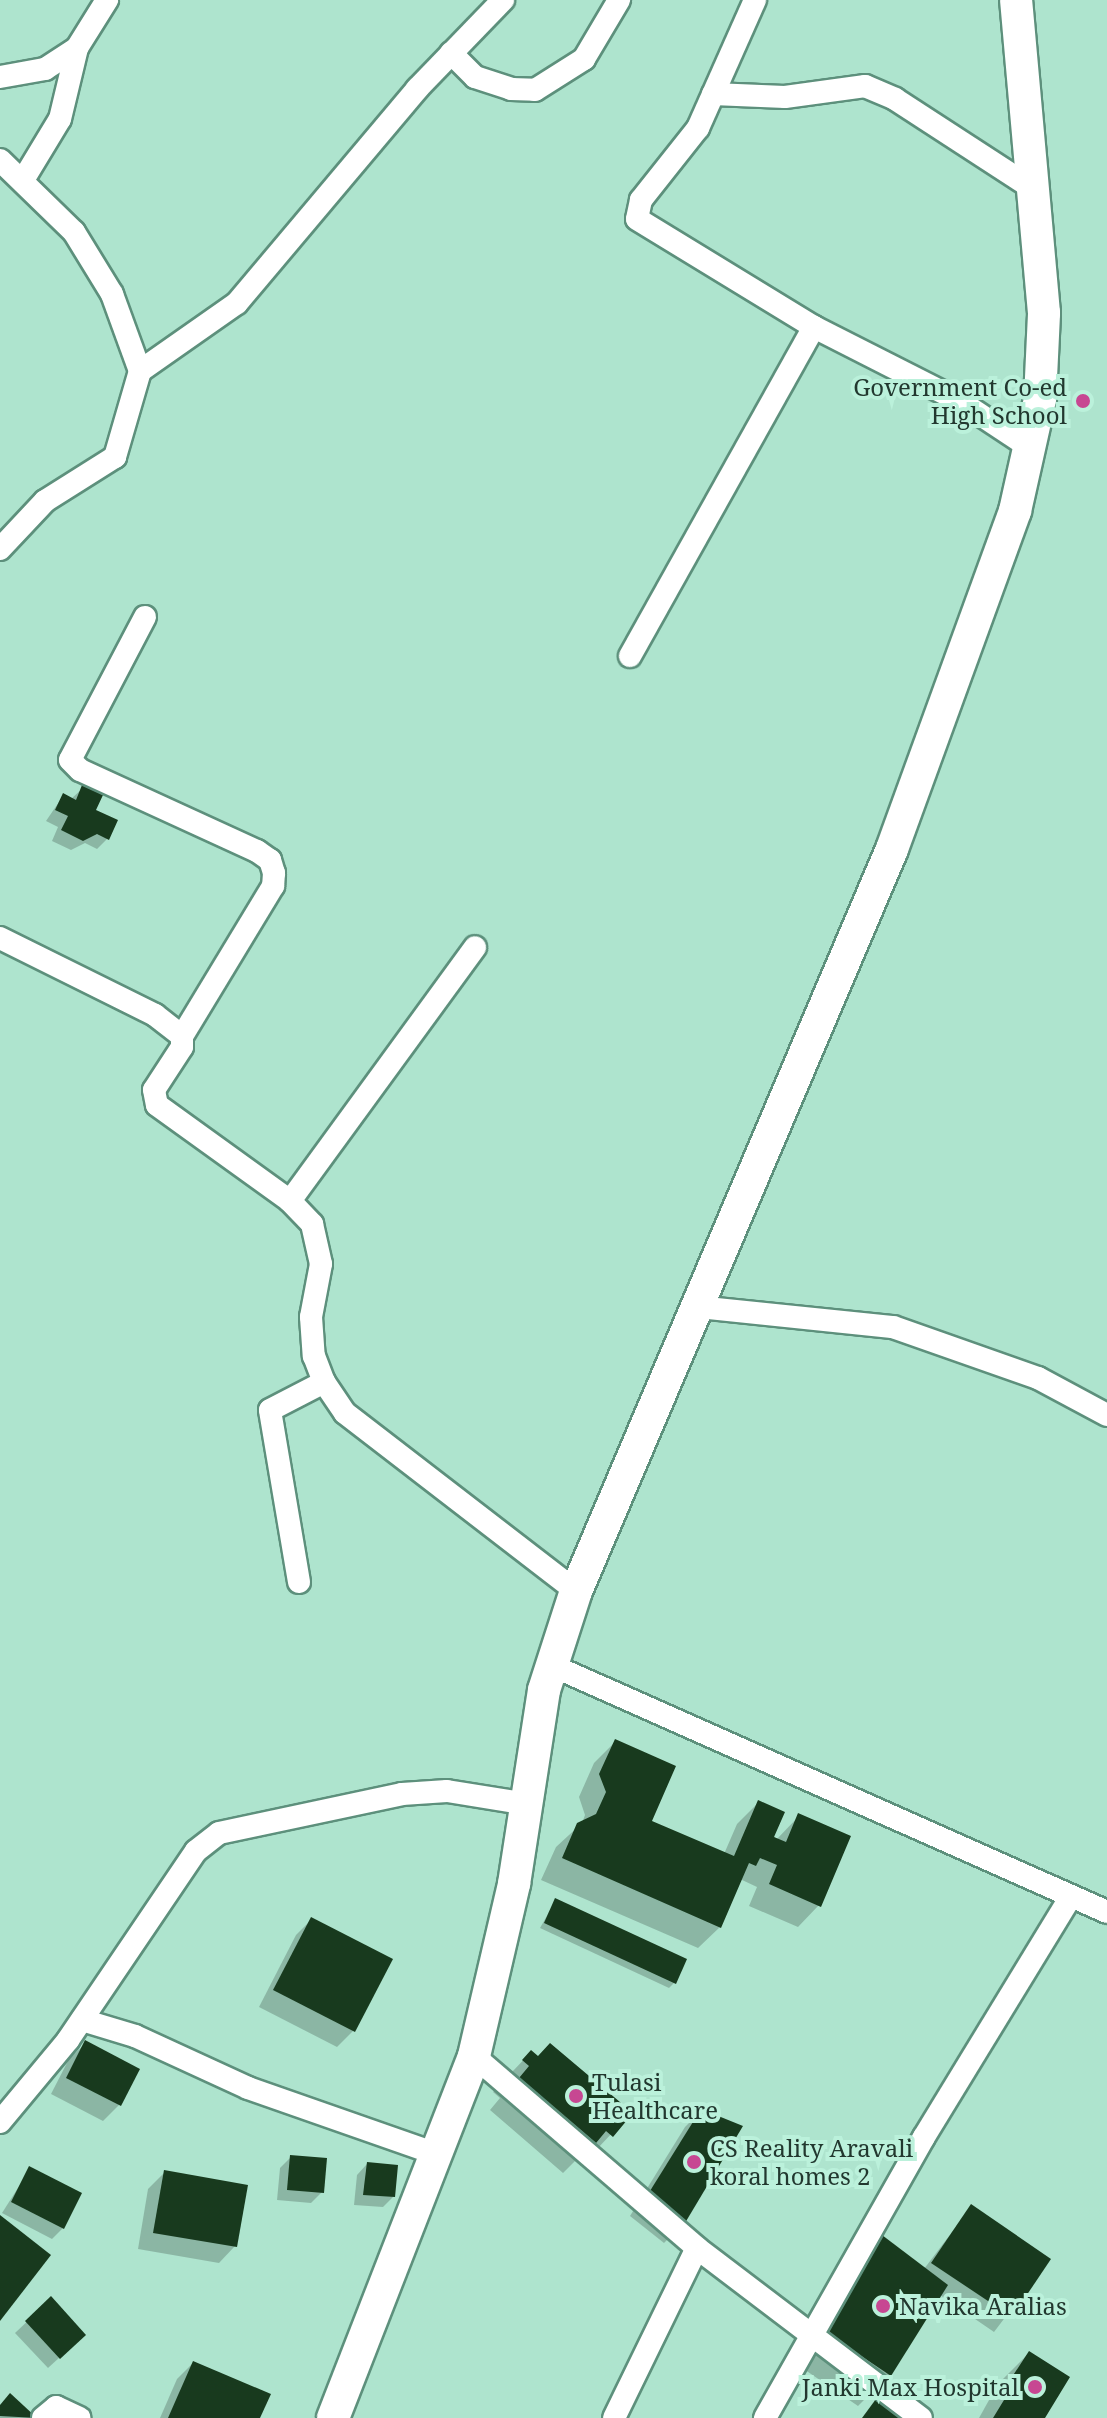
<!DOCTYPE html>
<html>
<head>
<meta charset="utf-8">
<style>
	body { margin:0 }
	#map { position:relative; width:1107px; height:2418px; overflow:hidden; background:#aee4ce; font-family:"Noto Serif",serif }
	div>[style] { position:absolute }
	.shadow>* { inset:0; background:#0003 }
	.building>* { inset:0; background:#183a1e }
	.roads { filter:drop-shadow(2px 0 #5d907c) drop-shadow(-2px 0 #5d907c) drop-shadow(0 2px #5d907c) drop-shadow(0 -2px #5d907c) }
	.street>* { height:22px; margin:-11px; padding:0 11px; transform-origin:11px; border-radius:11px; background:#fff }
	.secondary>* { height:32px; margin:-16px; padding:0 16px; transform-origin:16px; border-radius:16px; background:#fff }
	.dots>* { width:22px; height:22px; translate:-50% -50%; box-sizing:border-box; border:4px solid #bbf1db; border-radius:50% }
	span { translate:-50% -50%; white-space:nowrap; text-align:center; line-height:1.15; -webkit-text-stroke:8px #bbf1db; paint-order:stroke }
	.poi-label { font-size:24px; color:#22382f }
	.right { translate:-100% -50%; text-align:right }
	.left { translate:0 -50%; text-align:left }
</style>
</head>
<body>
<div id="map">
	<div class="shadow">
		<div style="clip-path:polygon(83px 788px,107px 839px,97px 849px,85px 843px,71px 850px,52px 841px,58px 827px,46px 821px,63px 796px,71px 799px)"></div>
		<div style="clip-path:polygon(615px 1742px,650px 1822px,724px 1854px,737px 1824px,758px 1803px,776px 1840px,799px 1816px,819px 1905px,798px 1927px,749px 1906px,757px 1887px,740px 1879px,720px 1927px,698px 1948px,541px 1880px,556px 1847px,582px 1823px,585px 1815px,579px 1797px,594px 1763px)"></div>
		<div style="clip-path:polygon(556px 1900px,685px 1960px,674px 1983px,669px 1988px,540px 1928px)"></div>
		<div style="clip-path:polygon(312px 1919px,390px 1959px,353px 2031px,337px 2047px,259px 2007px,296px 1935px)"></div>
		<div style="clip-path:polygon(86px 2043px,119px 2105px,103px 2121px,51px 2094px,69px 2059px)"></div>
		<div style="clip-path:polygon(531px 2052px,630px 2114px,581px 2166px,575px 2161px,563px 2173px,490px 2110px,500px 2098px,493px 2092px)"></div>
		<div style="clip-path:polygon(701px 2111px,680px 2227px,664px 2243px,630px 2216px,685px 2127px)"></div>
		<div style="clip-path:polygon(291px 2157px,322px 2192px,311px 2203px,277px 2200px,280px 2168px)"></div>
		<div style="clip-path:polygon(367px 2164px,393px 2197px,383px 2207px,354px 2205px,357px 2175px)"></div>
		<div style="clip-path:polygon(30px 2169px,63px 2228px,52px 2239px,2px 2213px)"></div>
		<div style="clip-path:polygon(165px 2172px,235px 2246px,219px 2263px,138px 2249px,148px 2189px)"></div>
		<div style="clip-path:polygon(971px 2207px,1049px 2260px,994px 2332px,940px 2295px,889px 2375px,858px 2406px,789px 2359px,924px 2269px)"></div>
		<div style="clip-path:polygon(51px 2299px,84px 2335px,48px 2368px,15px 2333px)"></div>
		<div style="clip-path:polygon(1029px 2353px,1043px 2418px,979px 2418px,998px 2384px)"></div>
		<div style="clip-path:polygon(193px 2363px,258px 2418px,160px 2418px,177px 2379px)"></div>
		<div style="clip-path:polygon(0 2406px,34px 2418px,0 2418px)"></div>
	</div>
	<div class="building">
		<div style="clip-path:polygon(82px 785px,103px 795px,96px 810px,118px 820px,109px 840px,97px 834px,83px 841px,61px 830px,68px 816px,55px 810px,63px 793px,76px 800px)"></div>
		<div style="clip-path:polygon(615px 1739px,676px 1766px,652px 1821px,734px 1856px,758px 1800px,785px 1812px,774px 1837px,786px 1842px,798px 1813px,851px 1836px,821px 1907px,769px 1884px,777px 1865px,760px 1858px,756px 1866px,749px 1863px,721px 1928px,562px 1858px,577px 1823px,596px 1814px,606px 1792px,599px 1774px)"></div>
		<div style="clip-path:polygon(555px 1898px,687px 1959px,676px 1984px,544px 1923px)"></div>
		<div style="clip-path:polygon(311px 1917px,393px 1959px,355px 2032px,273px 1990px)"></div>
		<div style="clip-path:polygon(85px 2040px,140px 2069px,121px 2106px,66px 2078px)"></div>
		<div style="clip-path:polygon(550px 2043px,633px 2113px,613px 2137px,606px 2131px,596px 2143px,519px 2078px,529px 2066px,522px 2060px,531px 2050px,538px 2056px)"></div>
		<div style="clip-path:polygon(701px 2109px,743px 2126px,682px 2228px,645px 2199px)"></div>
		<div style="clip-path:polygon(290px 2155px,327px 2158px,324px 2193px,287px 2190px)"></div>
		<div style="clip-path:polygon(367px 2162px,398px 2165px,395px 2197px,363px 2195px)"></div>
		<div style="clip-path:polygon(29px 2166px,82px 2193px,64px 2229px,11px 2202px)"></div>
		<div style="clip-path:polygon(164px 2170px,248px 2185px,237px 2247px,153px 2233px)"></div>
		<div style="clip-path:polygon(971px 2204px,1051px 2259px,1012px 2317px,931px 2263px)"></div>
		<div style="clip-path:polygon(0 2215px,51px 2255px,0 2321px)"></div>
		<div style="clip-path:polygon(878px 2232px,948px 2285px,891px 2376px,818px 2327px)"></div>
		<div style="clip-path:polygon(51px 2296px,86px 2335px,60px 2359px,25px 2321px)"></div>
		<div style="clip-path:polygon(1029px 2351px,1070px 2377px,1045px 2418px,993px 2418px,1004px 2400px,999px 2397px)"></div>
		<div style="clip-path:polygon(193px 2361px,271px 2394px,260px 2418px,168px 2418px)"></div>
		<div style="clip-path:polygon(10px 2393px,37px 2418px,0 2416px,0 2405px)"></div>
		<div style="clip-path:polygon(876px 2399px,902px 2418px,862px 2418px)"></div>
	</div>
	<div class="roads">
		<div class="street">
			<div style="left:755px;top:0;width:140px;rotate:114deg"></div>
			<div style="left:698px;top:128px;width:92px;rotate:128.4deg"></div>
			<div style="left:641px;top:200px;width:19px;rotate:102deg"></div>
			<div style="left:637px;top:219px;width:207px;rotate:31.4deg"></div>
			<div style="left:814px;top:327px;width:161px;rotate:26.9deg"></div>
			<div style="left:958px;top:400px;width:89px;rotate:33.5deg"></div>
			<div style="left:451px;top:53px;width:34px;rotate:45deg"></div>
			<div style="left:475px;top:77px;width:38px;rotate:18deg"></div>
			<div style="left:511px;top:89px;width:24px;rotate:2deg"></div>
			<div style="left:535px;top:90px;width:58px;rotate:-32.3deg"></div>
			<div style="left:584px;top:59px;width:69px;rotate:-59.3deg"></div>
			<div style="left:0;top:77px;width:46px;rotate:-10.1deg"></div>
			<div style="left:45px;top:69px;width:38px;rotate:-33deg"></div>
			<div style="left:77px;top:48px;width:57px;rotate:-58deg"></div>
			<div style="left:713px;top:94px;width:72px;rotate:2.4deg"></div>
			<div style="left:785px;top:97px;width:81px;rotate:-7.8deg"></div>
			<div style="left:865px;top:86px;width:33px;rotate:23deg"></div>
			<div style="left:895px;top:99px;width:167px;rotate:33deg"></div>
			<div style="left:0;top:160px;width:103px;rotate:44.2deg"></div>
			<div style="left:74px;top:232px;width:73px;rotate:58.5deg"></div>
			<div style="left:112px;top:294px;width:82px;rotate:70deg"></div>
			<div style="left:23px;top:180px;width:71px;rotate:-58.8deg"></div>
			<div style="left:60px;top:119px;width:73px;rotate:-76.5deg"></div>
			<div style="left:0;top:549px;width:66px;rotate:-46.8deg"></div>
			<div style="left:45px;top:501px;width:83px;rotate:-32.2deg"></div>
			<div style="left:115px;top:457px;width:90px;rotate:-73.8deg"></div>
			<div style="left:140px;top:371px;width:118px;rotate:-35deg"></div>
			<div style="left:237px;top:303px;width:280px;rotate:-49.9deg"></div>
			<div style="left:417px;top:89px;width:124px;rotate:-46deg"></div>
			<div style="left:145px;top:617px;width:161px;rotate:117.7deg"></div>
			<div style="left:70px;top:760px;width:14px;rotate:45deg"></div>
			<div style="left:80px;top:770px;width:195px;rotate:24.6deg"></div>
			<div style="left:257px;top:851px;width:16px;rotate:35deg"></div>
			<div style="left:270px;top:860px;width:14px;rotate:73deg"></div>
			<div style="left:274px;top:873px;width:13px;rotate:94deg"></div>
			<div style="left:273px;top:886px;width:175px;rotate:121.2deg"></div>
			<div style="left:630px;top:656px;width:377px;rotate:-60.8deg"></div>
			<div style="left:0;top:938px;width:173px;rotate:26.4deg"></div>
			<div style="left:155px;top:1015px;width:34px;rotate:38deg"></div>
			<div style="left:182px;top:1036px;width:11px;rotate:90deg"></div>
			<div style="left:182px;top:1047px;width:51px;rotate:123.1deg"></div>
			<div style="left:154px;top:1090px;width:15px;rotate:79deg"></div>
			<div style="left:157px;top:1105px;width:164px;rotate:35.8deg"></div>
			<div style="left:290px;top:1201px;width:32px;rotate:46deg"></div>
			<div style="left:312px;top:1224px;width:41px;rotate:77.3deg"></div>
			<div style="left:321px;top:1264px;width:54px;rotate:100.7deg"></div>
			<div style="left:311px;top:1317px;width:39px;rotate:86deg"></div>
			<div style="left:314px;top:1356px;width:28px;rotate:69deg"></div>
			<div style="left:324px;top:1382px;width:37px;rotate:56deg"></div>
			<div style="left:345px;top:1413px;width:292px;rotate:37.6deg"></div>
			<div style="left:290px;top:1201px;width:314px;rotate:-53.9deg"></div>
			<div style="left:698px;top:1307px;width:196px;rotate:5.9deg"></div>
			<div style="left:893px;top:1327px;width:154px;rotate:19.4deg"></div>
			<div style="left:1038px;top:1378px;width:78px;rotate:28.2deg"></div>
			<div style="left:299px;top:1582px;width:174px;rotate:-99.6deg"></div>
			<div style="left:270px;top:1410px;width:61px;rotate:-27.4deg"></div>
			<div style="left:551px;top:1665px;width:608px;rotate:23.95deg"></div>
			<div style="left:82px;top:2020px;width:55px;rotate:16.8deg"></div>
			<div style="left:135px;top:2036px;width:124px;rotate:24.7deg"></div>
			<div style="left:248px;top:2088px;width:199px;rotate:19.3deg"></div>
			<div style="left:474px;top:2056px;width:294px;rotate:40.7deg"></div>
			<div style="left:697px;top:2248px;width:281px;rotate:37.2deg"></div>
			<div style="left:0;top:2122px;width:107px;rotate:-50.3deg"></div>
			<div style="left:68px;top:2040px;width:228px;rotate:-55.9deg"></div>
			<div style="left:196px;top:1851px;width:29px;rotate:-38deg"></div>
			<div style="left:219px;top:1833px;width:187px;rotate:-12deg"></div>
			<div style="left:402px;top:1794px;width:45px;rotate:-3.8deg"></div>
			<div style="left:447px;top:1791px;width:81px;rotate:9.2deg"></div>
			<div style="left:43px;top:2418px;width:17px;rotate:-40deg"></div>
			<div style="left:56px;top:2407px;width:26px;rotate:25deg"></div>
			<div style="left:614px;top:2418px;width:189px;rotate:-64deg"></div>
			<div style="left:765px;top:2418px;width:323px;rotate:-60.5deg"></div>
			<div style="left:924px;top:2137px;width:282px;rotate:-58.6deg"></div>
		</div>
		<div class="secondary">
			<div style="left:333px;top:2418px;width:388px;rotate:-68.7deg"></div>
			<div style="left:474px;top:2056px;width:177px;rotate:-76.9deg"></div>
			<div style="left:514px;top:1884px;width:196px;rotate:-81.2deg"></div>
			<div style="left:544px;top:1690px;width:104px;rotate:-72.1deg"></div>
			<div style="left:576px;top:1591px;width:806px;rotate:-66.93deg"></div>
			<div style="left:892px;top:849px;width:360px;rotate:-70deg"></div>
			<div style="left:1015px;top:511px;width:115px;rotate:-77.4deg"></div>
			<div style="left:1040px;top:399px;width:86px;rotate:-87.3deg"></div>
			<div style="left:1044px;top:313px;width:314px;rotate:-95.1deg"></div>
		</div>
	</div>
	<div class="dots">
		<div style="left:1083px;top:401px;background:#c74792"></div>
		<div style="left:576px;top:2096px;background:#c74792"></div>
		<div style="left:694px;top:2162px;background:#c74792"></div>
		<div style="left:883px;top:2306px;background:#c74792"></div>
		<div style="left:1035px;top:2387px;background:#c74792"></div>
	</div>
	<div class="poi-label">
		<span class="right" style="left:1067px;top:401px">Government Co-ed<br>High School</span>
		<span class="left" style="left:592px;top:2096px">Tulasi<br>Healthcare</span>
		<span class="left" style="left:710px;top:2162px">CS Reality Aravali<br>koral homes 2</span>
		<span class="left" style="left:899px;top:2306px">Navika Aralias</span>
		<span class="right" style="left:1019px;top:2387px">Janki Max Hospital</span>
	</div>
</div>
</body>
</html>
